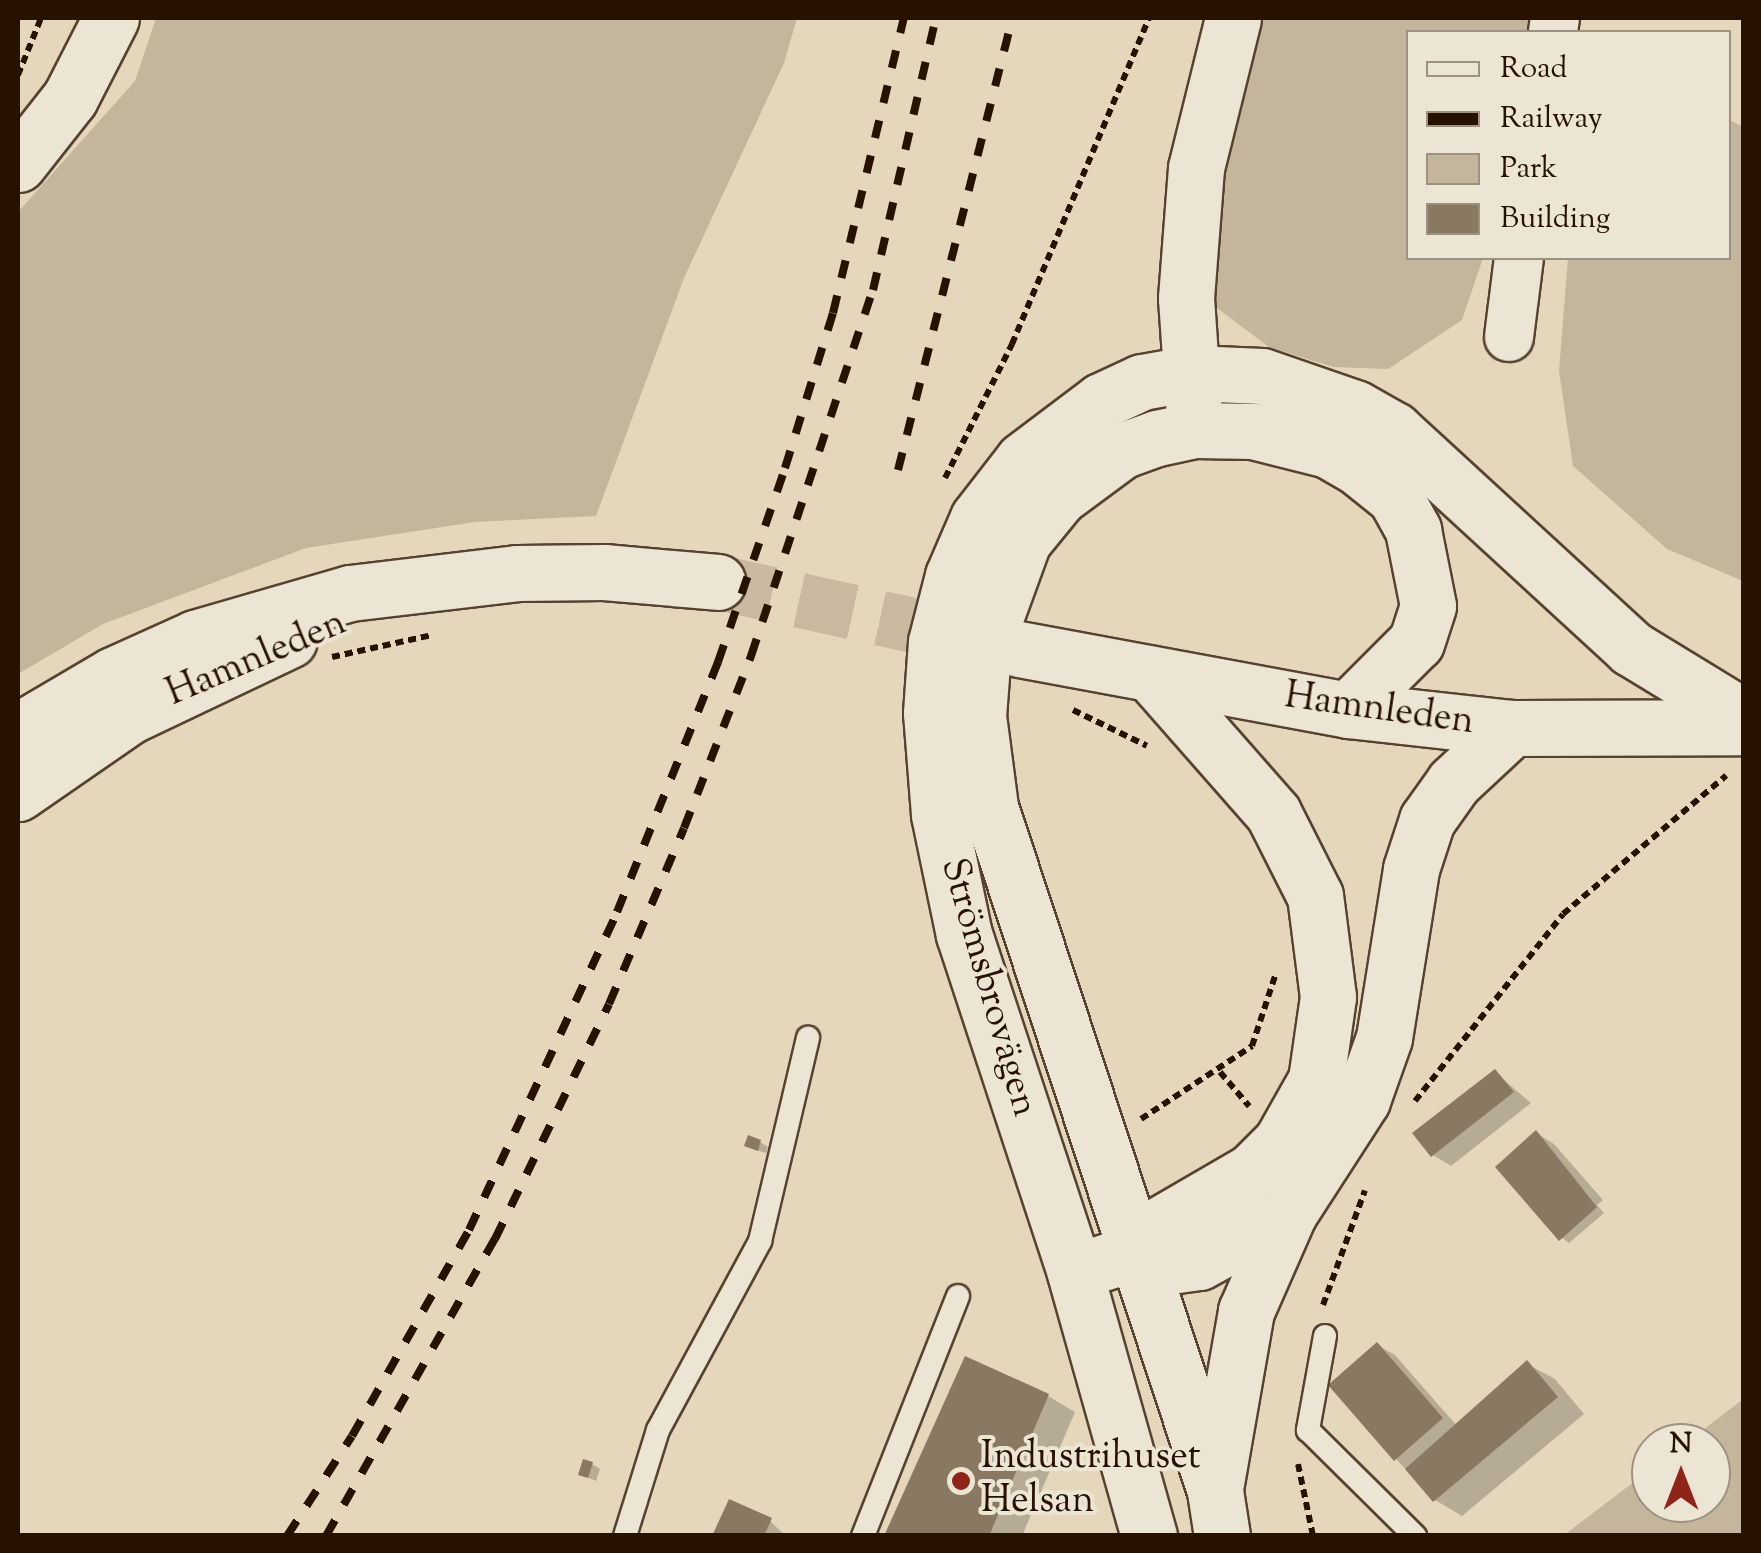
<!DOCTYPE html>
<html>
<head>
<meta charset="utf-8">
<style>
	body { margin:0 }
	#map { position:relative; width:1761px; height:1553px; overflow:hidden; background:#e4d7bc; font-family:"Sorts Mill Goudy",serif }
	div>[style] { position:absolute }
	.green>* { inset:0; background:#c4b69c }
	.shadow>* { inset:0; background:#0003 }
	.building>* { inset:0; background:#897862 }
	.secondary-tunnel>* { height:55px; margin-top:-27.5px; transform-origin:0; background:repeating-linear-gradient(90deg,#c8b9a0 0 55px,transparent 0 83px) }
	.path>* { height:6px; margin-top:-3px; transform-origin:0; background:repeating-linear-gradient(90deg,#271200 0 8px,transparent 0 13px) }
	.roads { filter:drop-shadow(2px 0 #56432f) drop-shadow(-2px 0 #56432f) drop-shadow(0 2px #56432f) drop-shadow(0 -2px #56432f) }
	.service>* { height:22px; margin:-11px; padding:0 11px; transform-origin:11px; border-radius:11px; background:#ede5d3 }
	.minor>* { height:48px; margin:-24px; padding:0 24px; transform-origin:24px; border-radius:24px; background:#ede5d3 }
	.tertiary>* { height:55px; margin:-27.5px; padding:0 27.5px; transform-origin:27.5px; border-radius:27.5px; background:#ede5d3 }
	.secondary>* { height:55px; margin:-27.5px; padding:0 27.5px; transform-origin:27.5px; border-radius:27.5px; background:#ede5d3 }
	.rail>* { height:8px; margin-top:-4px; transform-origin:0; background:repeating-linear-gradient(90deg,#271200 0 18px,transparent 0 36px) }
	.dots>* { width:28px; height:28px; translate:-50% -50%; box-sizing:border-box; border:5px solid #ede5d3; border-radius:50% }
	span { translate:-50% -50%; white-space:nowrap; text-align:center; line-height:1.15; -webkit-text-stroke:8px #ede5d3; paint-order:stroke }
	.street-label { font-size:38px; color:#271200 }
	.poi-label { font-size:38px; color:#271200 }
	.left { translate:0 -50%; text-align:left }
	.frame { position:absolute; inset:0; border:20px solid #271200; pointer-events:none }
	.legend { position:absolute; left:1406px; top:30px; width:325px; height:230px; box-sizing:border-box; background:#ede5d3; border:2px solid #9e917f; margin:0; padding:12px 18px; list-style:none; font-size:30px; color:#271200 }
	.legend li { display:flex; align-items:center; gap:20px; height:50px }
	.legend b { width:50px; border:2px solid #9e917f }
	.north { position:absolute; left:1631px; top:1423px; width:100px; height:100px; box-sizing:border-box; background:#ede5d3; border:2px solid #9e917f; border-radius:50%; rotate:0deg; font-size:28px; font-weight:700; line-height:40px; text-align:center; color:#271200 }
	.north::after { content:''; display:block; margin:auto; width:35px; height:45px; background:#8f2418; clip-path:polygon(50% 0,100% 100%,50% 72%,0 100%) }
</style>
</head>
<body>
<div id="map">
	<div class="green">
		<div style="clip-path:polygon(156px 18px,797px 18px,784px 63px,684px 278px,596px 516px,475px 522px,306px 548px,103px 624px,18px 674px,18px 212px,135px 81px)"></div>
		<div style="clip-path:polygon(1253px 18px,1534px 18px,1531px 32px,1408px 32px,1408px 258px,1483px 258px,1462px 320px,1388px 369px,1333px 367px,1269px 347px,1209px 302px,1208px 250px)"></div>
		<div style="clip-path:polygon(1729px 120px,1744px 127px,1743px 581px,1667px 549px,1573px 466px,1559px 371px,1568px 258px,1728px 258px)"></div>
		<div style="clip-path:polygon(1743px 1399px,1743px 1535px,1564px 1535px,1651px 1469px,1651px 1503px,1711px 1503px,1711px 1443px,1686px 1443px)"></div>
	</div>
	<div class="shadow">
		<div style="clip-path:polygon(1495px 1072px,1531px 1103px,1451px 1166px,1433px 1155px)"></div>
		<div style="clip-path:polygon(1536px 1133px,1554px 1144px,1603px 1200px,1597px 1205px,1604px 1213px,1569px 1243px,1545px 1225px,1499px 1167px)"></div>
		<div style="clip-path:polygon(760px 1142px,768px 1147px,766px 1153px,756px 1150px)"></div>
		<div style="clip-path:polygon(1377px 1345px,1395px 1355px,1457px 1426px,1527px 1364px,1555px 1379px,1584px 1414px,1462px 1516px,1435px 1500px,1396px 1459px)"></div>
		<div style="clip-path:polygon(1048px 1396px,1075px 1412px,1022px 1536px,887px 1536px)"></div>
		<div style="clip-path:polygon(592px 1464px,600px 1469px,596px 1481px,581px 1474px)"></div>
		<div style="clip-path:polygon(770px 1521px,786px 1536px,716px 1536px)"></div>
	</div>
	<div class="building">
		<div style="clip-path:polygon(1495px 1069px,1514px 1092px,1431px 1157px,1412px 1133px)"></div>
		<div style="clip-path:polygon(1536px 1130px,1597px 1207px,1559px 1241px,1495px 1167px)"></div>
		<div style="clip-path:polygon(748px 1135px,761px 1140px,758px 1151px,744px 1146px)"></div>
		<div style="clip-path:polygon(1377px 1342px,1443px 1418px,1394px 1461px,1328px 1385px)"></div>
		<div style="clip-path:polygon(965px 1356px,1049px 1394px,989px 1536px,884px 1536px)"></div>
		<div style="clip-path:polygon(1527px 1360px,1558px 1397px,1433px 1502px,1405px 1469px)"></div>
		<div style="clip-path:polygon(583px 1459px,593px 1462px,588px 1478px,578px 1475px)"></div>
		<div style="clip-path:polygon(729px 1499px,772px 1518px,764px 1536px,712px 1536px)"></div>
	</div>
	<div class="secondary-tunnel">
		<div style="left:718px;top:582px;width:274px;rotate:12.4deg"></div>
	</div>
	<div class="path">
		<div style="left:18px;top:75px;width:61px;rotate:-68deg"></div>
		<div style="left:945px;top:478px;width:150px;rotate:-63.4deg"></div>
		<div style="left:1012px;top:344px;width:354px;rotate:-67.2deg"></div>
		<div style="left:332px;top:657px;width:102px;rotate:-12.4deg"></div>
		<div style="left:1073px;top:710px;width:82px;rotate:25.9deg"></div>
		<div style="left:1220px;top:1072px;width:45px;rotate:49.5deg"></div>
		<div style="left:1415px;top:1101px;width:238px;rotate:-51.6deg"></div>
		<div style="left:1563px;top:914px;width:214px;rotate:-40.3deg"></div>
		<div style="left:1141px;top:1119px;width:133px;rotate:-33.3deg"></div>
		<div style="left:1252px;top:1046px;width:74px;rotate:-71.8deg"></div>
		<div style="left:1323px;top:1305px;width:122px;rotate:-69.9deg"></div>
		<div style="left:1298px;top:1464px;width:74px;rotate:78.2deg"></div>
	</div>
	<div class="roads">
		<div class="service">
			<div style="left:1325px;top:1336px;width:96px;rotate:100.3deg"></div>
			<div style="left:1308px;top:1430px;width:151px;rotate:44.7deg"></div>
			<div style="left:625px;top:1536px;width:111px;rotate:-72.7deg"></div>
			<div style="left:658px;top:1430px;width:215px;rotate:-61.6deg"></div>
			<div style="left:760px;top:1241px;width:209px;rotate:-76.7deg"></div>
			<div style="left:863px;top:1536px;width:258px;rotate:-68.4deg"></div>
		</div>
		<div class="minor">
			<div style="left:1553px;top:32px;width:14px;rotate:-82deg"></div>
			<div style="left:1509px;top:337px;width:80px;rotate:-82.8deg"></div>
		</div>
		<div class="tertiary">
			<div style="left:18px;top:164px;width:84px;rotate:-51.8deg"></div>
			<div style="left:70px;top:98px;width:90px;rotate:-62.9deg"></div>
			<div style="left:1195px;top:430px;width:132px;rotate:-93.9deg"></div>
			<div style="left:1186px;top:298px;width:130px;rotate:-85.6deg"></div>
			<div style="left:1196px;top:168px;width:154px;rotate:-76.1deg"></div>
		</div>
		<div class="secondary">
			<div style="left:1019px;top:649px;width:335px;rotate:10.5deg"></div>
			<div style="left:1348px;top:710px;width:165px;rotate:6.3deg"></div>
			<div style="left:1512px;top:728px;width:232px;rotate:-0.2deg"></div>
			<div style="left:18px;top:731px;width:110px;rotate:-30.5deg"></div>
			<div style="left:113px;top:675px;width:90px;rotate:-24.3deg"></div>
			<div style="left:195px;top:638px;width:161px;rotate:-16.2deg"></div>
			<div style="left:350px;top:593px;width:168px;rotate:-6.8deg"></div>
			<div style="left:517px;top:573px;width:87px;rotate:-0.7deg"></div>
			<div style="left:604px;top:572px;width:114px;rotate:5deg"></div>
			<div style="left:18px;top:793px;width:135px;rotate:-34.7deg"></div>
			<div style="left:129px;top:716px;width:177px;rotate:-25.4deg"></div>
			<div style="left:1133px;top:1253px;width:39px;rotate:19deg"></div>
			<div style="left:1170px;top:1266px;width:29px;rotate:-8deg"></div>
			<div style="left:1199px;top:1262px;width:102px;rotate:-28.6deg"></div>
			<div style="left:1102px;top:1263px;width:33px;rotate:-18deg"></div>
			<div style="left:1133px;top:1253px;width:38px;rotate:-47deg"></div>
			<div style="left:1159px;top:1225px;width:108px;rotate:-30.1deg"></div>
			<div style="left:1252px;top:1171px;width:41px;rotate:-45deg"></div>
			<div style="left:1281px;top:1142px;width:71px;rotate:-60.6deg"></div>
			<div style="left:1316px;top:1080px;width:84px;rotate:-81.8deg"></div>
			<div style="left:1328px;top:997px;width:102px;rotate:-97.3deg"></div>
			<div style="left:1315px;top:896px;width:93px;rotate:-116.8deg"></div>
			<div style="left:1273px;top:813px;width:185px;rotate:-131.3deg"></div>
			<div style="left:1216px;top:1483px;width:175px;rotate:-80.1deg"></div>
			<div style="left:1246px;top:1311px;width:107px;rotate:-66.3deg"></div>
			<div style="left:1289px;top:1213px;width:135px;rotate:-57.1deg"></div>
			<div style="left:1362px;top:1100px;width:66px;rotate:-70.5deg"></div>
			<div style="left:1384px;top:1038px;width:171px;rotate:-80.9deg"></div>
			<div style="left:1411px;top:869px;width:52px;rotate:-71.9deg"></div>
			<div style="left:1427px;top:820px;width:47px;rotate:-54.6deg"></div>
			<div style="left:1454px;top:782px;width:79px;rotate:-43deg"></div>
			<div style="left:1149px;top:1536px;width:274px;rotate:-105.7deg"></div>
			<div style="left:1075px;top:1272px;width:355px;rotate:-108.2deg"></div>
			<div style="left:964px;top:935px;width:124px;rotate:-101.7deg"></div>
			<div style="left:939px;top:814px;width:101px;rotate:-94.5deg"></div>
			<div style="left:931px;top:713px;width:71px;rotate:-86deg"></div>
			<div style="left:936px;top:642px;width:68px;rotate:-75.6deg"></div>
			<div style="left:953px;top:576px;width:63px;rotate:-66.7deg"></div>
			<div style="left:978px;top:518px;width:73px;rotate:-52.2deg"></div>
			<div style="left:1023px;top:460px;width:98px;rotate:-37.1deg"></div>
			<div style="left:1101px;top:401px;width:45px;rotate:-24.9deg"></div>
			<div style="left:1142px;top:382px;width:51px;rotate:-10.2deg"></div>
			<div style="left:1192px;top:373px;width:70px;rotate:2.5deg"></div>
			<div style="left:1262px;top:376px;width:98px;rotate:19deg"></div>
			<div style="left:1355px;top:408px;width:45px;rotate:29.4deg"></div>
			<div style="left:1394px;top:430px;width:322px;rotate:42.6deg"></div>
			<div style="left:1631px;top:648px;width:132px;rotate:31.4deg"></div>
			<div style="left:1222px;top:1536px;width:46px;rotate:-98.8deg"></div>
			<div style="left:1215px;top:1491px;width:720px;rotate:-108.21deg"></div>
			<div style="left:990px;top:807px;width:92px;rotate:-97.5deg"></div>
			<div style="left:978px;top:716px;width:65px;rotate:-85.6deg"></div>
			<div style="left:983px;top:651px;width:117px;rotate:-70deg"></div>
			<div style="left:1023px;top:541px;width:57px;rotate:-50.7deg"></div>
			<div style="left:1059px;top:497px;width:77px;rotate:-36.6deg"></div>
			<div style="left:1121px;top:451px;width:38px;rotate:-20deg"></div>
			<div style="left:1157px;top:438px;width:39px;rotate:-12deg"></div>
			<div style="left:1195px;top:430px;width:58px;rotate:1deg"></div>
			<div style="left:1253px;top:431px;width:77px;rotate:14.2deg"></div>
			<div style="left:1328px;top:450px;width:36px;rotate:30deg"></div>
			<div style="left:1359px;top:468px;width:46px;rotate:38.9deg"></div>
			<div style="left:1395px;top:497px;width:38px;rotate:61deg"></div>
			<div style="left:1413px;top:530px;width:77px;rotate:78.8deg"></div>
			<div style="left:1428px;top:606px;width:38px;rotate:108deg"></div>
			<div style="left:1416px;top:642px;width:96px;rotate:135deg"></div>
		</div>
	</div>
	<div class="rail">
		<div style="left:898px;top:470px;width:466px;rotate:-75.8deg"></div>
		<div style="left:287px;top:1536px;width:119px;rotate:-57deg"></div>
		<div style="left:352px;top:1436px;width:237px;rotate:-60.4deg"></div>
		<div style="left:469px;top:1230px;width:351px;rotate:-65deg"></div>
		<div style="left:617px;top:912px;width:270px;rotate:-68deg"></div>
		<div style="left:718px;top:662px;width:205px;rotate:-70.9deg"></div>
		<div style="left:785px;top:468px;width:162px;rotate:-72.8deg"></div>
		<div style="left:833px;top:313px;width:303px;rotate:-76.5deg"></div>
		<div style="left:326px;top:1536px;width:342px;rotate:-60.4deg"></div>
		<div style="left:495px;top:1239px;width:261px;rotate:-64.1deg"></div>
		<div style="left:609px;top:1004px;width:191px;rotate:-66.9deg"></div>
		<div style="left:684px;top:828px;width:185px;rotate:-68.7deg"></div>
		<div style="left:751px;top:656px;width:386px;rotate:-71.6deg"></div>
		<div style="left:873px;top:290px;width:279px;rotate:-77deg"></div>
	</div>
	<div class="dots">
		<div style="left:961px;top:1481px;background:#8f2418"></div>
	</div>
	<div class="street-label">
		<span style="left:257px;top:660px;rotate:-23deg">Hamnleden</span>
		<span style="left:1379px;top:711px;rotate:8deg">Hamnleden</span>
		<span style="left:987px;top:988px;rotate:74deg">Strömsbrovägen</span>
	</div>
	<div class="poi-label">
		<span class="left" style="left:981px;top:1481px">Industrihuset<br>Helsan</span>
	</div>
	<div class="frame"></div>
	<ul class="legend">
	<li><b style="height:12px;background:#ede5d3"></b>Road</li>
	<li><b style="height:12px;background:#271200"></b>Railway</li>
	<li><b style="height:28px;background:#c4b69c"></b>Park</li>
	<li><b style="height:28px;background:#897862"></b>Building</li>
	</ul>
	<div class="north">N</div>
</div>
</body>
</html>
